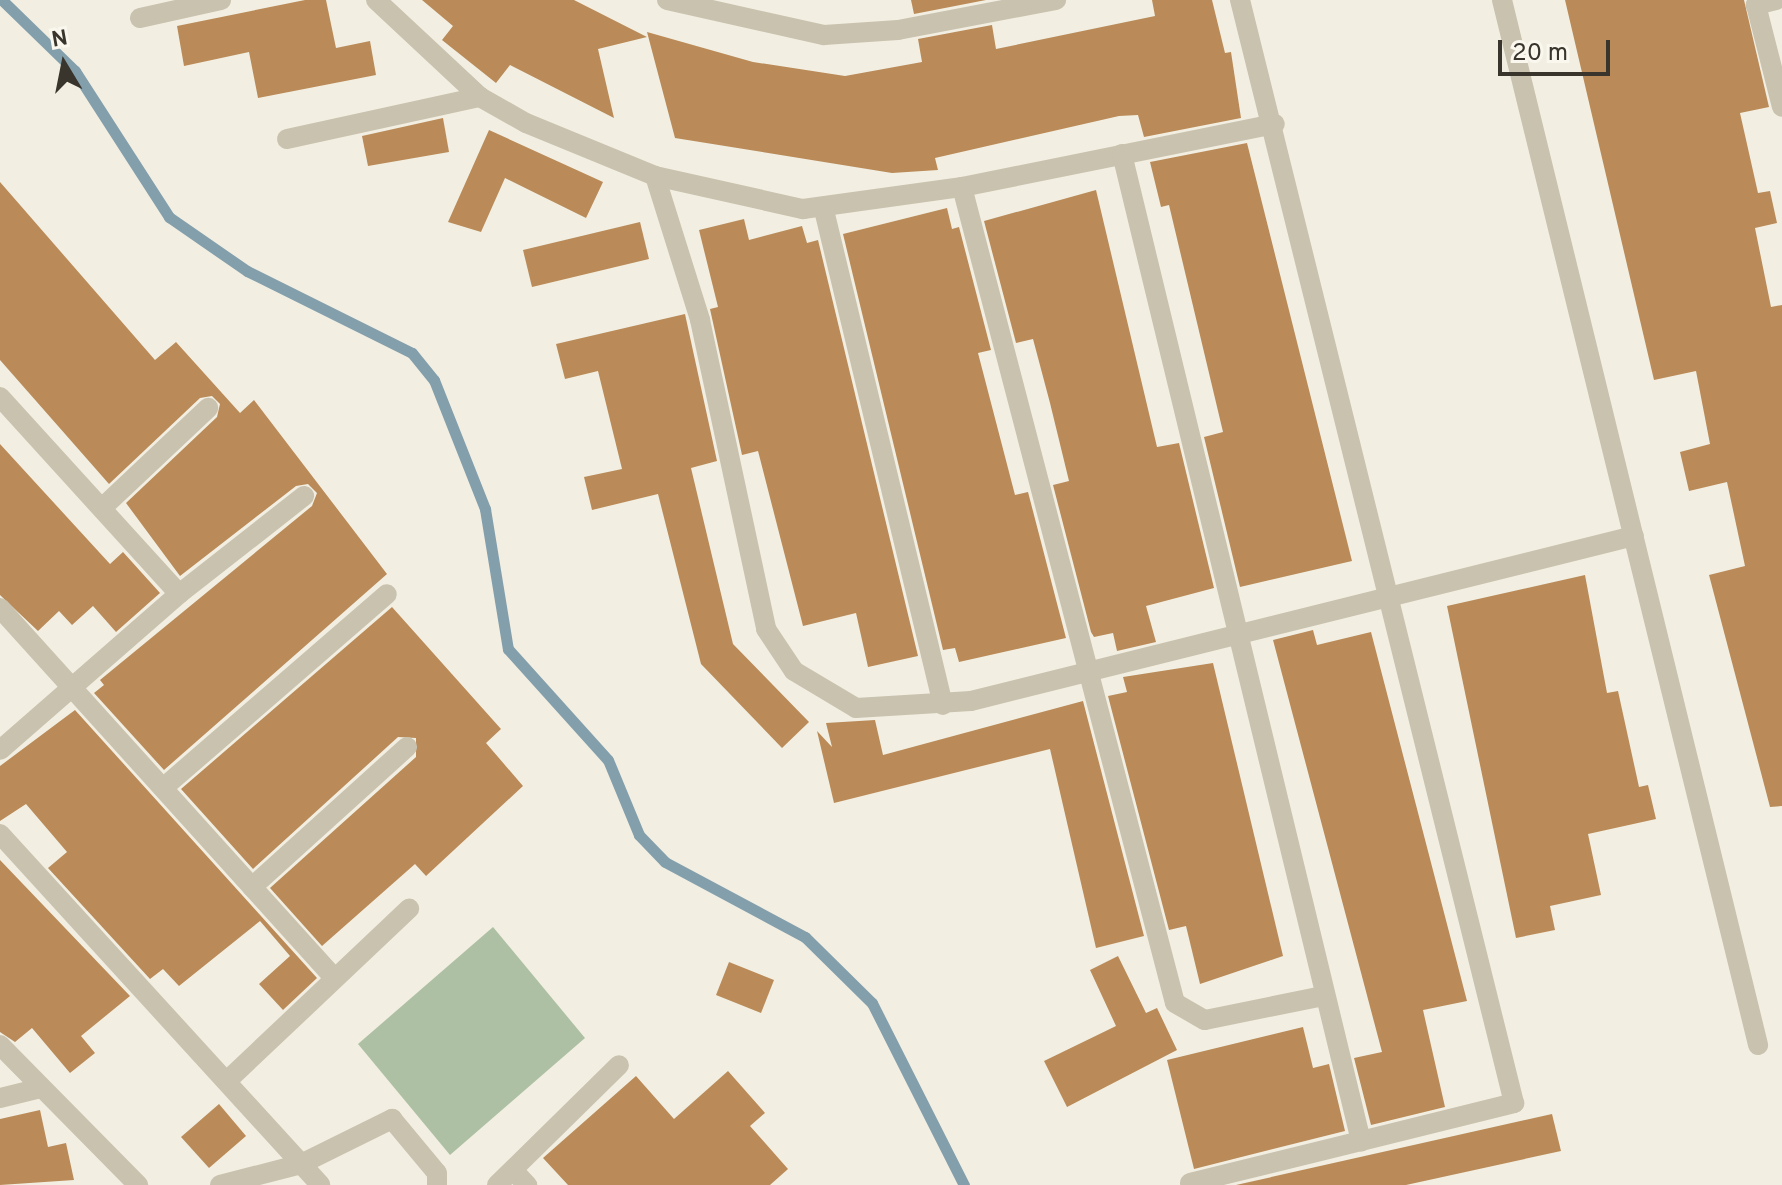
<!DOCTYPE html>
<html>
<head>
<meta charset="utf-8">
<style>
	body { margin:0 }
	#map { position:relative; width:1782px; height:1185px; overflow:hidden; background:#f2efe2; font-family:Overpass,sans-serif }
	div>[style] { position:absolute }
	.green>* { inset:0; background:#aec0a3 }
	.stream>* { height:11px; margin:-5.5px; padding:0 5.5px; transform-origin:5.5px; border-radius:5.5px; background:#849fac }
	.building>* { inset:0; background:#ba8b58 }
	.service>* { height:20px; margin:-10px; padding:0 10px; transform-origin:10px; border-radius:10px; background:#c9c2af }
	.minor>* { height:20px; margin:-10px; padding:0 10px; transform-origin:10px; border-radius:10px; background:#c9c2af }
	span { translate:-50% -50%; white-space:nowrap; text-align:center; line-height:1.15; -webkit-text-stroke:6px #f9f7ee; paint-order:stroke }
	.north { position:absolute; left:24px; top:24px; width:80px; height:80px; -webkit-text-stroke:6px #f9f7ee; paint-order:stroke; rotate:350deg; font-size:22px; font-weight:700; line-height:32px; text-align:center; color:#39342c }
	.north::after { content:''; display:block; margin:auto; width:28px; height:36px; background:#39342c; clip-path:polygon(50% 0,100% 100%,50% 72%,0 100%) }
	.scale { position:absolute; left:1498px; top:40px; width:112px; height:36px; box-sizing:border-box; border:4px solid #39342c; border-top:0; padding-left:10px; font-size:24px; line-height:28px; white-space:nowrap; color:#39342c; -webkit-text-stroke:6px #f9f7ee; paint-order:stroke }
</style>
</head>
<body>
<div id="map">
	<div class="green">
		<div style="clip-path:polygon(493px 927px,585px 1038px,450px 1155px,358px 1044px)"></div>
	</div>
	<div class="stream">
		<div style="left:2px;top:0;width:102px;rotate:44.2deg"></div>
		<div style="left:75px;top:71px;width:174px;rotate:57.2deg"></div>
		<div style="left:169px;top:217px;width:95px;rotate:34.7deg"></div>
		<div style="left:247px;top:271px;width:184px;rotate:26.4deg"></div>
		<div style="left:412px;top:353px;width:35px;rotate:51deg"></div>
		<div style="left:434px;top:380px;width:139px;rotate:68.4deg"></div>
		<div style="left:485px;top:509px;width:142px;rotate:80.7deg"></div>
		<div style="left:508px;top:649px;width:149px;rotate:48deg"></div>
		<div style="left:608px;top:760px;width:81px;rotate:67.5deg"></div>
		<div style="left:639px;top:835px;width:37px;rotate:46deg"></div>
		<div style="left:665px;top:862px;width:159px;rotate:28.2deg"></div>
		<div style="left:805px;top:937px;width:94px;rotate:44.6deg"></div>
		<div style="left:872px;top:1003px;width:204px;rotate:63.2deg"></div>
	</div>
	<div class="building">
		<div style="clip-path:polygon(305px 0,326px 0,336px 48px,370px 41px,376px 75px,258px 98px,249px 52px,184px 66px,177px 26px)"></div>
		<div style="clip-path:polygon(422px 0,574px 0,647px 37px,598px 49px,614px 118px,510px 65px,496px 83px,442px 40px,453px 26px)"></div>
		<div style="clip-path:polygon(911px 0,986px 0,914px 14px)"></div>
		<div style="clip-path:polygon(1152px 0,1212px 0,1225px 53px,1231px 52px,1241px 118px,1144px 137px,1138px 115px,1119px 116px,935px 158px,938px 170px,892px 173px,675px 138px,647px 32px,753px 62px,845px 76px,922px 62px,918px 39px,992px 25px,996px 49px,1155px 16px)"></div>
		<div style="clip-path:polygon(1565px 0,1744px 0,1769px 107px,1740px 113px,1758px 193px,1770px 191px,1777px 223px,1755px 228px,1771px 307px,1782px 305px,1782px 806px,1770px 807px,1709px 575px,1745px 566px,1727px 482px,1689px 491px,1680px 452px,1710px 444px,1696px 371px,1654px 380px)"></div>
		<div style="clip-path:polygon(443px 118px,449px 152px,368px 166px,362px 136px)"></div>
		<div style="clip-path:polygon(489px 130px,603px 182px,586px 218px,505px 178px,481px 232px,448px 222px)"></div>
		<div style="clip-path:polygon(1247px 143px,1352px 561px,1240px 587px,1204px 437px,1223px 432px,1169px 205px,1161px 207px,1150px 162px)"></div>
		<div style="clip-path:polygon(0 182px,155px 360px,176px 342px,240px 413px,254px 400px,387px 574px,164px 770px,94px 693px,104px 685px,100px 680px,312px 506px,317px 493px,308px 484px,296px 486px,180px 576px,126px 503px,217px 417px,220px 404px,212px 396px,200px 398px,109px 484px,0 360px)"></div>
		<div style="clip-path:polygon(1096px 190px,1157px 447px,1179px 443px,1214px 588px,1146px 606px,1156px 642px,1117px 651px,1113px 633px,1094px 637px,1091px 632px,1053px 485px,1069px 481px,1050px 403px,1033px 339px,1016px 343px,984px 221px)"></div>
		<div style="clip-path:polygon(947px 208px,952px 229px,959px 227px,991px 350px,978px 353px,1015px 495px,1028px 492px,1066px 638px,959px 662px,955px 648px,943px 650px,843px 234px)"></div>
		<div style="clip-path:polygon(744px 219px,749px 240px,802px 226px,807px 243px,818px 240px,918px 656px,868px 667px,856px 613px,803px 626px,758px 451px,742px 455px,710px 309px,718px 307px,699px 230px)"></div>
		<div style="clip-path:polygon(640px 222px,649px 259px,532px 287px,523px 250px)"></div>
		<div style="clip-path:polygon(685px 314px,717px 461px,691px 468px,733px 644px,809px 722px,782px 748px,701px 664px,658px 494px,592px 510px,584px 477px,622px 469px,598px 371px,565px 379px,556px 344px)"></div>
		<div style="clip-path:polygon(0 444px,110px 564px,123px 552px,160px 593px,116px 632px,93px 606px,72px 625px,59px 611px,38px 631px,0 595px)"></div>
		<div style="clip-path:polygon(1585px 575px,1607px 693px,1618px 691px,1639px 787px,1648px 785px,1656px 819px,1588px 834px,1601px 895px,1550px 906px,1555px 930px,1516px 938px,1447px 606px)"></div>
		<div style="clip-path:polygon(392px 607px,501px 729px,486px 743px,523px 786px,426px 876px,415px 864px,322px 946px,270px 888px,416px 757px,416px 738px,398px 737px,253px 869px,181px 789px)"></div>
		<div style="clip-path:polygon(1313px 630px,1317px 645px,1371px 632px,1467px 1001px,1423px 1010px,1445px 1107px,1371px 1125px,1354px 1058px,1382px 1052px,1273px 640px)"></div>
		<div style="clip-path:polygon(1213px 663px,1283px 956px,1200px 984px,1186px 926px,1169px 930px,1108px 696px,1127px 692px,1123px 677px)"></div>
		<div style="clip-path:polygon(1083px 701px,1144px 936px,1096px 948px,1050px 749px,834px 803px,817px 731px,832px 747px,826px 723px,875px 720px,883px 755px)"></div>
		<div style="clip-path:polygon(75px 710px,317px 978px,283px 1010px,259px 984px,290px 956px,260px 921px,179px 986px,163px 969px,150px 979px,48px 868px,67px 852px,26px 804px,0 821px,0 766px)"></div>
		<div style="clip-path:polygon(0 860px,130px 996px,81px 1036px,95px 1053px,70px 1073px,32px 1028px,15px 1042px,0 1032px)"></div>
		<div style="clip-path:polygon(1118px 956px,1146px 1013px,1157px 1008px,1177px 1050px,1067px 1107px,1044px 1061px,1116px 1026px,1090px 970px)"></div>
		<div style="clip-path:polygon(729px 962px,774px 980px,761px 1013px,716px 995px)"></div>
		<div style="clip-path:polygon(1303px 1027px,1313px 1068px,1329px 1064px,1345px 1131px,1194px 1169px,1167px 1060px)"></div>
		<div style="clip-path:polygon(728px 1071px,765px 1113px,750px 1126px,788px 1169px,770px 1185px,568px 1185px,543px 1158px,636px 1076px,674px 1119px)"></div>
		<div style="clip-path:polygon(219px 1104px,246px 1136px,209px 1168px,181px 1137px)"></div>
		<div style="clip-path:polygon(40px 1110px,48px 1147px,66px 1143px,74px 1180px,0 1185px,0 1119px)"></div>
		<div style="clip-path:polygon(1552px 1114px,1561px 1151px,1406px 1185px,1236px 1185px)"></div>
	</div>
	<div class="service">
		<div style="left:301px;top:1164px;width:102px;rotate:-26.3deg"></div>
		<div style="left:392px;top:1119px;width:70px;rotate:50.2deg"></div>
		<div style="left:437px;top:1173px;width:12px;rotate:90deg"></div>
	</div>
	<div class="minor">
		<div style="left:376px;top:0;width:142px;rotate:43deg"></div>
		<div style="left:480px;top:97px;width:53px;rotate:29.5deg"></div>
		<div style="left:526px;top:123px;width:139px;rotate:22.3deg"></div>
		<div style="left:655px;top:176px;width:152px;rotate:12.6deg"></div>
		<div style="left:803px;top:209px;width:161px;rotate:-7.9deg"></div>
		<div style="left:962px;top:187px;width:319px;rotate:-11.4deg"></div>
		<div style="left:667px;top:0;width:161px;rotate:12.6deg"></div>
		<div style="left:824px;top:35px;width:74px;rotate:-3.9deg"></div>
		<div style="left:898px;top:30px;width:161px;rotate:-10.8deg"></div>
		<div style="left:1502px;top:0;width:1076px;rotate:76.23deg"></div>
		<div style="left:1776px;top:0;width:21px;rotate:166deg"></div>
		<div style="left:1756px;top:5px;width:105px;rotate:75.7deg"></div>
		<div style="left:140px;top:18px;width:83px;rotate:-12.5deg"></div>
		<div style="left:287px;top:139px;width:198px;rotate:-12.3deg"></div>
		<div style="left:1122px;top:154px;width:1016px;rotate:76.39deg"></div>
		<div style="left:1361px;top:1141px;width:158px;rotate:-13.9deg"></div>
		<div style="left:1514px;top:1103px;width:1137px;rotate:-103.95deg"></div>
		<div style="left:655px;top:176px;width:151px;rotate:72.6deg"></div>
		<div style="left:700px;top:320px;width:316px;rotate:77.9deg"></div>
		<div style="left:766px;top:629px;width:50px;rotate:56.3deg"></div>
		<div style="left:794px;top:671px;width:72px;rotate:30.8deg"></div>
		<div style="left:856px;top:708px;width:115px;rotate:-3.5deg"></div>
		<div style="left:971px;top:701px;width:683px;rotate:-13.98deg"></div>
		<div style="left:962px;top:187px;width:843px;rotate:75.37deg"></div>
		<div style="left:1175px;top:1003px;width:34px;rotate:30deg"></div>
		<div style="left:1205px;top:1020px;width:120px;rotate:-11.5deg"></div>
		<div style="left:824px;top:210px;width:509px;rotate:76.48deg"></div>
		<div style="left:0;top:397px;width:266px;rotate:47.7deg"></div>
		<div style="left:179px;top:594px;width:237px;rotate:138.9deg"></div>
		<div style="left:102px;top:508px;width:146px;rotate:-43.3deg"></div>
		<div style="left:179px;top:594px;width:159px;rotate:-38.1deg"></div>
		<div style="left:0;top:608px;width:498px;rotate:47.9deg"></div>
		<div style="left:163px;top:788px;width:296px;rotate:-40.9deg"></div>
		<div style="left:0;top:834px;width:475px;rotate:47.6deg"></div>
		<div style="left:252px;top:887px;width:209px;rotate:-42.1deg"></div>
		<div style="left:0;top:1045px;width:197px;rotate:45.4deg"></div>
		<div style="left:229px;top:1079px;width:248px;rotate:-43.4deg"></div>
		<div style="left:0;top:1098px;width:42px;rotate:-13.7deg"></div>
		<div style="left:513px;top:1170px;width:21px;rotate:47deg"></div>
		<div style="left:1190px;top:1183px;width:176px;rotate:-13.8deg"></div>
		<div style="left:220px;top:1185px;width:84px;rotate:-14.5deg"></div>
		<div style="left:497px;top:1185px;width:171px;rotate:-44.5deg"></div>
	</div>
	<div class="north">N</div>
	<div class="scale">20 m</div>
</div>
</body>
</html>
